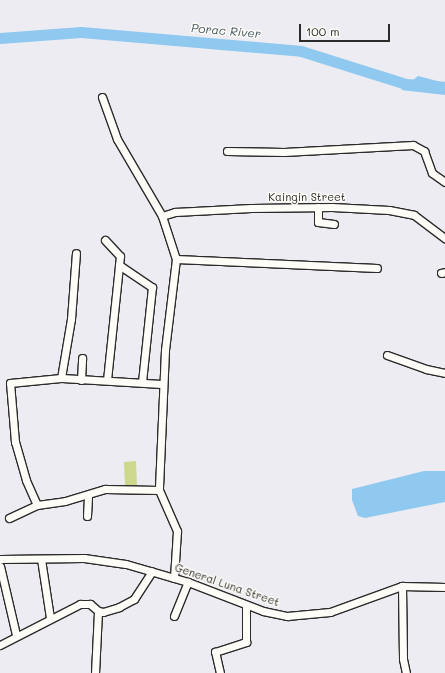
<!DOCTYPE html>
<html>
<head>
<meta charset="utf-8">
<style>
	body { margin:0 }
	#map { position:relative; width:445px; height:673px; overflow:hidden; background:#edecf2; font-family:Mali,sans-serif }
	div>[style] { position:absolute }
	.green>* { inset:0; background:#cdd88c }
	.water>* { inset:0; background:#90c9ef }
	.river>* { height:11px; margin:-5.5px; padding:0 5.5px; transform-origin:5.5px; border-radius:5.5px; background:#90c9ef }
	.roads { filter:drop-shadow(1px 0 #2b2b2b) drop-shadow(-1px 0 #2b2b2b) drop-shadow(0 1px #2b2b2b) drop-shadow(0 -1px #2b2b2b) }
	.minor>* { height:7px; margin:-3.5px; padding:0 3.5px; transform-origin:3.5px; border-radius:3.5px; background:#fdfcf7 }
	span { translate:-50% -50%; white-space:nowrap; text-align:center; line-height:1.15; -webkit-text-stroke:3px #fdfcf7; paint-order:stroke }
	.street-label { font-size:11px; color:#2b2b2b }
	.water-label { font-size:12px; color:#495a66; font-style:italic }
	.scale { position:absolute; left:299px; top:24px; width:91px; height:18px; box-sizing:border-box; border:2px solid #2b2b2b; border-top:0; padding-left:5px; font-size:12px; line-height:14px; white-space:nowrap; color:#2b2b2b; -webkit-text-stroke:3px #fdfcf7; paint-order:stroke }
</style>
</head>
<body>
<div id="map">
	<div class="green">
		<div style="clip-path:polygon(136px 461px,137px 486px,125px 486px,124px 462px)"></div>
	</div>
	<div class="water">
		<div style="clip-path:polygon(418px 76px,445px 83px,445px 95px,401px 90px)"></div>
		<div style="clip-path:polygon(424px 471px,445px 471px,445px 502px,365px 518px,358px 516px,352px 500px,352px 489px)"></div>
	</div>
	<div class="river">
		<div style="left:0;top:38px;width:81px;rotate:-4.2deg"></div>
		<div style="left:81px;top:32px;width:221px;rotate:4.9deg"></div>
		<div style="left:301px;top:51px;width:110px;rotate:17.4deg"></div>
		<div style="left:406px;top:84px;width:39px;rotate:4deg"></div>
	</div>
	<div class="roads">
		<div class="minor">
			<div style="left:102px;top:97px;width:45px;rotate:70.3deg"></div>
			<div style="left:117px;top:139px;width:89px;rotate:59.7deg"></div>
			<div style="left:162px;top:216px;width:45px;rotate:72deg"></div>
			<div style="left:176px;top:259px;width:92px;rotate:96.9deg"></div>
			<div style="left:165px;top:350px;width:140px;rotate:92.5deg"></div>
			<div style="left:159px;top:490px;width:45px;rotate:66.3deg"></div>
			<div style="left:177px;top:531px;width:47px;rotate:93.7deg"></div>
			<div style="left:227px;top:151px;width:57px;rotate:1deg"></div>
			<div style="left:284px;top:152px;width:129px;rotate:-3.1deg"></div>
			<div style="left:413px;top:145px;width:13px;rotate:29deg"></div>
			<div style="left:424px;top:151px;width:23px;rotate:70deg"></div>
			<div style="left:432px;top:173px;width:16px;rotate:35deg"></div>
			<div style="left:318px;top:207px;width:15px;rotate:90deg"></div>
			<div style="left:318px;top:222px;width:16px;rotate:7deg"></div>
			<div style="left:162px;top:216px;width:14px;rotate:-17deg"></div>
			<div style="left:175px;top:212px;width:76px;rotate:-3deg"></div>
			<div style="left:251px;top:208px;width:81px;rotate:-0.7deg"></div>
			<div style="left:332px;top:207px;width:57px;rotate:3deg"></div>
			<div style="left:389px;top:210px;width:25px;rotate:11deg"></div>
			<div style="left:414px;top:215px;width:39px;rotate:37deg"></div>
			<div style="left:105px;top:240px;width:22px;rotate:47deg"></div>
			<div style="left:120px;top:256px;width:9px;rotate:96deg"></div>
			<div style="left:119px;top:265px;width:40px;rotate:34deg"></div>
			<div style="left:152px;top:287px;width:96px;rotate:96deg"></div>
			<div style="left:176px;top:259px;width:201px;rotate:2.6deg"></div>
			<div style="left:441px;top:273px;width:4px;rotate:-14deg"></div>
			<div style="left:387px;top:355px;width:41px;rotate:19.7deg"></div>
			<div style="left:426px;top:369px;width:19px;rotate:12deg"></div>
			<div style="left:61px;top:378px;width:60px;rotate:-80.4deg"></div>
			<div style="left:71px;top:319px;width:66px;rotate:-85.7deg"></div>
			<div style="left:81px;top:380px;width:22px;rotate:-87deg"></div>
			<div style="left:107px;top:380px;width:116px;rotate:-84deg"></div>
			<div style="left:37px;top:505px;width:27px;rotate:-114deg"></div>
			<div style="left:26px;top:480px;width:40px;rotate:-106deg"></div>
			<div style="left:15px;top:442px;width:59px;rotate:-94.8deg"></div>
			<div style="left:10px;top:383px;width:51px;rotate:-5.6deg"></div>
			<div style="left:61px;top:378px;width:101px;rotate:3.4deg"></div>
			<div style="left:87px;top:516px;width:21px;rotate:-87deg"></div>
			<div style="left:9px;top:518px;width:31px;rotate:-25deg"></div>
			<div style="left:37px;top:505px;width:28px;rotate:-8deg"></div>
			<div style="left:65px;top:501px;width:42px;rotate:-16.7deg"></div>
			<div style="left:105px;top:489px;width:54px;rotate:1.1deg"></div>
			<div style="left:0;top:559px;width:84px;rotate:-0.7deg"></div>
			<div style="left:84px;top:558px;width:42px;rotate:8.1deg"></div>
			<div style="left:126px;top:564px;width:65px;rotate:16.2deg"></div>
			<div style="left:188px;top:582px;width:80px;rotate:21.1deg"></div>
			<div style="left:263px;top:611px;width:25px;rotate:12deg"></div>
			<div style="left:287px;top:616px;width:43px;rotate:-5.3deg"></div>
			<div style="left:330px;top:612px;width:77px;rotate:-19.9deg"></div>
			<div style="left:402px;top:586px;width:43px;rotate:1.3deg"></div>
			<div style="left:41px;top:559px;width:60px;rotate:81.3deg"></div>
			<div style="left:0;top:566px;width:71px;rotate:76.9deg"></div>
			<div style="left:402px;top:586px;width:73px;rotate:89.2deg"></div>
			<div style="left:403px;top:659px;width:14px;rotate:78deg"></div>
			<div style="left:174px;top:616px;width:37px;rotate:-68deg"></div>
			<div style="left:0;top:645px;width:90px;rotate:-27.1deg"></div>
			<div style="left:80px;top:604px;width:10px"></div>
			<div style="left:90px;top:604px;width:11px;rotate:41deg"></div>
			<div style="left:98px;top:611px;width:5px;rotate:11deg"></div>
			<div style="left:103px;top:612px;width:17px;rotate:-17deg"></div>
			<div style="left:119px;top:607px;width:17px;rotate:-28deg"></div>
			<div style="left:134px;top:599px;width:33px;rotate:-57deg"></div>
			<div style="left:95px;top:673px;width:62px;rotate:-87.2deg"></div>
			<div style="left:220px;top:673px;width:22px;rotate:-103deg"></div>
			<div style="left:215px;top:652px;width:33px;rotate:-18deg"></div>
			<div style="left:246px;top:642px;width:37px;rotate:-90deg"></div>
		</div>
	</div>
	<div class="street-label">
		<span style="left:307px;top:197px">Kaingin Street</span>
		<span style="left:227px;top:585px;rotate:19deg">General Luna Street</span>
	</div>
	<div class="water-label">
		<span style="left:226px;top:31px;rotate:5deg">Porac River</span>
	</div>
	<div class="scale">100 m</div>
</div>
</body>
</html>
